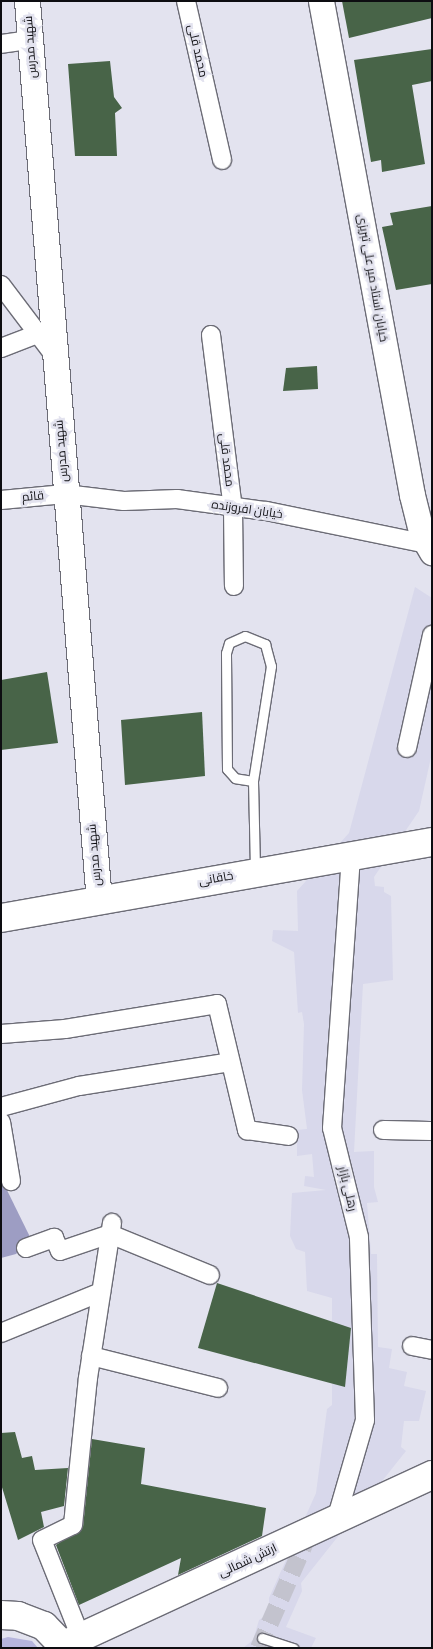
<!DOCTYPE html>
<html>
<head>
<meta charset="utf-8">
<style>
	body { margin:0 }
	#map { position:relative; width:433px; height:1649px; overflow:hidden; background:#e3e3ef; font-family:"Archivo Narrow",Cairo,sans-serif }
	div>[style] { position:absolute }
	.built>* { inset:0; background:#d8d8eb }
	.green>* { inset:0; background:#b6b5dd }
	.forest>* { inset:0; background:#9d9dc3 }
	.building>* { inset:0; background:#486448 }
	.street-tunnel>* { height:18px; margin-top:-9px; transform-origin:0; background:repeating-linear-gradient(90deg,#c3c3ce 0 18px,transparent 0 27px) }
	.roads { filter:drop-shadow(1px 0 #6c6c76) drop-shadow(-1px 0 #6c6c76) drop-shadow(0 1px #6c6c76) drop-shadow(0 -1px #6c6c76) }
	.lane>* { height:9px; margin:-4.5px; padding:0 4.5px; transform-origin:4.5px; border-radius:4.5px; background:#fff }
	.street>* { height:18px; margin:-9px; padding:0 9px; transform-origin:9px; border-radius:9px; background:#fff }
	.secondary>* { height:25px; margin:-12.5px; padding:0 12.5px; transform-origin:12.5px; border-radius:12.5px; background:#fff }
	.primary>* { height:28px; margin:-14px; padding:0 14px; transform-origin:14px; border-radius:14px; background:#fff }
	span { translate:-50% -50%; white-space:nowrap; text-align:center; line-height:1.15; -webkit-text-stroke:5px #e3e3ef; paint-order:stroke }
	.street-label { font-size:12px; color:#0d0d11 }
	.frame { position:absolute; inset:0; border:2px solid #0d0d11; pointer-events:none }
</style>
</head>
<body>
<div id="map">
	<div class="built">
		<div style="clip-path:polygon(415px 587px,432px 598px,432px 753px,419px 811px,374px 877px,375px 886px,384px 887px,384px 892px,391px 896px,393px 980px,363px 984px,354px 1152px,374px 1151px,374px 1187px,378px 1202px,367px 1203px,371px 1254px,377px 1254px,378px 1347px,392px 1349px,389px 1368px,407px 1372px,404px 1386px,426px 1391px,419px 1421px,404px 1421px,401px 1447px,406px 1451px,301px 1583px,302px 1591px,286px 1627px,316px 1638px,311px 1648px,243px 1648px,253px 1640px,259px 1620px,269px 1613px,269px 1598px,316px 1493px,327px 1409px,332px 1405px,332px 1298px,307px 1291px,305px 1252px,296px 1249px,290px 1236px,292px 1193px,326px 1190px,304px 1186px,305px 1176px,314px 1177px,312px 1154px,297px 1156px,297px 1130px,307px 1129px,302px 1090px,304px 1024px,302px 1012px,298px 1013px,294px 952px,272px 941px,273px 930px,298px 931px,297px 891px,349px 833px)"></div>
	</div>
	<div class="green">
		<div style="clip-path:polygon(8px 1637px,32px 1641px,38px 1648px,1px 1648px,1px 1639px)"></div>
	</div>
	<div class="forest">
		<div style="clip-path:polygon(1px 1178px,31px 1239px,16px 1254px,1px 1258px)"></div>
	</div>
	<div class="building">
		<div style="clip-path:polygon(342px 1px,432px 1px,432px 18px,349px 38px)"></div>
		<div style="clip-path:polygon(432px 49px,432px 81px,412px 85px,425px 164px,382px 172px,381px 160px,371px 162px,354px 60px)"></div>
		<div style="clip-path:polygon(110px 61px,114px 97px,122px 108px,115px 113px,117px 156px,75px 156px,68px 64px)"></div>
		<div style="clip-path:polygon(432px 206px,432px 284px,396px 290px,382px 227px,393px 225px,390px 213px)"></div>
		<div style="clip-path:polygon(317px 366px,318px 389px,283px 391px,286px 368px)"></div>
		<div style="clip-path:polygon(47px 672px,58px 743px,1px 750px,1px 680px)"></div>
		<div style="clip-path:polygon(202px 712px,205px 776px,125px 785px,121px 720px)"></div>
		<div style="clip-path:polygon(217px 1283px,351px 1328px,345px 1387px,198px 1348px)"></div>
		<div style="clip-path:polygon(15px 1432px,22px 1458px,32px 1456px,35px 1470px,68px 1468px,64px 1506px,41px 1512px,44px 1527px,18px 1540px,1px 1484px,1px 1433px)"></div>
		<div style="clip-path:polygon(92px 1439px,145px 1448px,141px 1484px,266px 1508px,262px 1536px,178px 1575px,181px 1558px,79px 1605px,56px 1545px,83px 1527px)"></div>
	</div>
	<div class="street-tunnel">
		<div style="left:259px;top:1648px;width:125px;rotate:-66.5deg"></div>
	</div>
	<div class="roads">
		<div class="lane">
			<div style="left:253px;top:781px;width:18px;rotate:-171deg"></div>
			<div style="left:235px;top:778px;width:12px;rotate:-132deg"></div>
			<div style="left:227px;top:769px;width:116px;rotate:-90.5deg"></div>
			<div style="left:226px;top:653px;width:10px;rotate:-73deg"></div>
			<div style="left:229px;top:643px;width:17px;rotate:-24deg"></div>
			<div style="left:245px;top:636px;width:22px;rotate:22deg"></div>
			<div style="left:265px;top:644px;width:23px;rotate:75deg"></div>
			<div style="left:271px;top:666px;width:116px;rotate:98.9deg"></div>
			<div style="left:253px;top:781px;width:89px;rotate:88.7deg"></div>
			<div style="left:262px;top:1638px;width:33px;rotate:18deg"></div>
		</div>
		<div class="street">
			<div style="left:186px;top:1px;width:163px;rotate:77.2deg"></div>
			<div style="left:1px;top:44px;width:29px;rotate:-8deg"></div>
			<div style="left:1px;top:285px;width:88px;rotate:52.9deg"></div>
			<div style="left:211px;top:335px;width:174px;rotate:82.8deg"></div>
			<div style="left:233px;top:508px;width:78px;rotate:89.3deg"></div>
			<div style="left:1px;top:348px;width:40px;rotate:-21deg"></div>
			<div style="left:1px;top:500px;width:64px;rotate:-5.4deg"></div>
			<div style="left:65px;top:494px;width:59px;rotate:6.8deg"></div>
			<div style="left:124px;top:501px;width:53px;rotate:-2.2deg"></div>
			<div style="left:177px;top:499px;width:90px;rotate:7.7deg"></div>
			<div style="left:266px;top:511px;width:164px;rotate:11.6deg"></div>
			<div style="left:407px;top:748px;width:116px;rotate:-77.5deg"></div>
			<div style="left:1px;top:1034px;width:64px;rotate:-4.5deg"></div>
			<div style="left:65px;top:1029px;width:154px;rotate:-9.3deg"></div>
			<div style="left:217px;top:1004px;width:130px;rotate:76.6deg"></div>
			<div style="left:247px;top:1130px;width:42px;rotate:8.1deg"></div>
			<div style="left:1px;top:1107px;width:81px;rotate:-15.1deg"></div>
			<div style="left:79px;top:1086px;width:153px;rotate:-9deg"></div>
			<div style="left:1px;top:1122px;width:60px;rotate:80.4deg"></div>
			<div style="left:383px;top:1130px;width:49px;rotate:1.2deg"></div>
			<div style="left:26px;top:1248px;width:30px;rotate:-20deg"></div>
			<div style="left:54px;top:1238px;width:14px;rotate:65deg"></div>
			<div style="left:60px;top:1251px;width:53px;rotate:-18.8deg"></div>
			<div style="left:110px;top:1234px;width:108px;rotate:22.3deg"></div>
			<div style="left:1px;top:1333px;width:108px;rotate:-22.3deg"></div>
			<div style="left:412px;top:1346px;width:20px;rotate:11deg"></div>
			<div style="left:91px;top:1356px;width:131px;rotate:14.1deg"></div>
			<div style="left:336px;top:1520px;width:104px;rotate:-73.8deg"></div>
			<div style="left:365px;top:1420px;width:183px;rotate:-91.9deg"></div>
			<div style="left:359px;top:1237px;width:112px;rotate:-103.9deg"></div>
			<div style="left:332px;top:1128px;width:274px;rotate:-86deg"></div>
			<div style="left:81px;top:1638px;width:105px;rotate:-111.7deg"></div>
			<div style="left:42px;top:1540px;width:34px;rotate:-26deg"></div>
			<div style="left:73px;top:1525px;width:148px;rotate:-84.2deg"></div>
			<div style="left:88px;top:1378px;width:157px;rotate:-81.2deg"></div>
		</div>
		<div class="secondary">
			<div style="left:27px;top:1px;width:903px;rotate:85.43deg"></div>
			<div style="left:321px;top:1px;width:502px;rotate:79.56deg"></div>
			<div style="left:412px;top:495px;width:41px;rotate:76deg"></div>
			<div style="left:422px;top:535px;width:20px;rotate:60deg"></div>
		</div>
		<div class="primary">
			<div style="left:1px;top:918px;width:438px;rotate:-10deg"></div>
			<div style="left:1px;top:1615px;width:17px;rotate:3deg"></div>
			<div style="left:18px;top:1616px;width:28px;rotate:21deg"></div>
			<div style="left:44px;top:1626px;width:30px;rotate:46deg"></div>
			<div style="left:64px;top:1645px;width:405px;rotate:-24.8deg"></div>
		</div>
	</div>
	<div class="street-label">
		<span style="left:31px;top:47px;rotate:-94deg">شهید مدرس</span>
		<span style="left:197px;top:51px;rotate:77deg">محمد قلی</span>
		<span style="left:372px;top:278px;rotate:80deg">خیابان استاد میر علی تبریزی</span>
		<span style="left:62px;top:451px;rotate:-95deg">شهید مدرس</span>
		<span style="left:226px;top:460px;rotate:83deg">محمد قلی</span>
		<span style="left:33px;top:497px;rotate:-5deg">قائم</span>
		<span style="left:247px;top:510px;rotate:8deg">خیابان افروزنده</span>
		<span style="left:95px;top:855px;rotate:-95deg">شهید مدرس</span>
		<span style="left:216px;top:879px;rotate:-10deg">خاقانی</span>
		<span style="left:347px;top:1189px;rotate:76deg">رهلی بازار</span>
		<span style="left:248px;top:1561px;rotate:-25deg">ارتش شمالی</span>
	</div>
	<div class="frame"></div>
</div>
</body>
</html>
